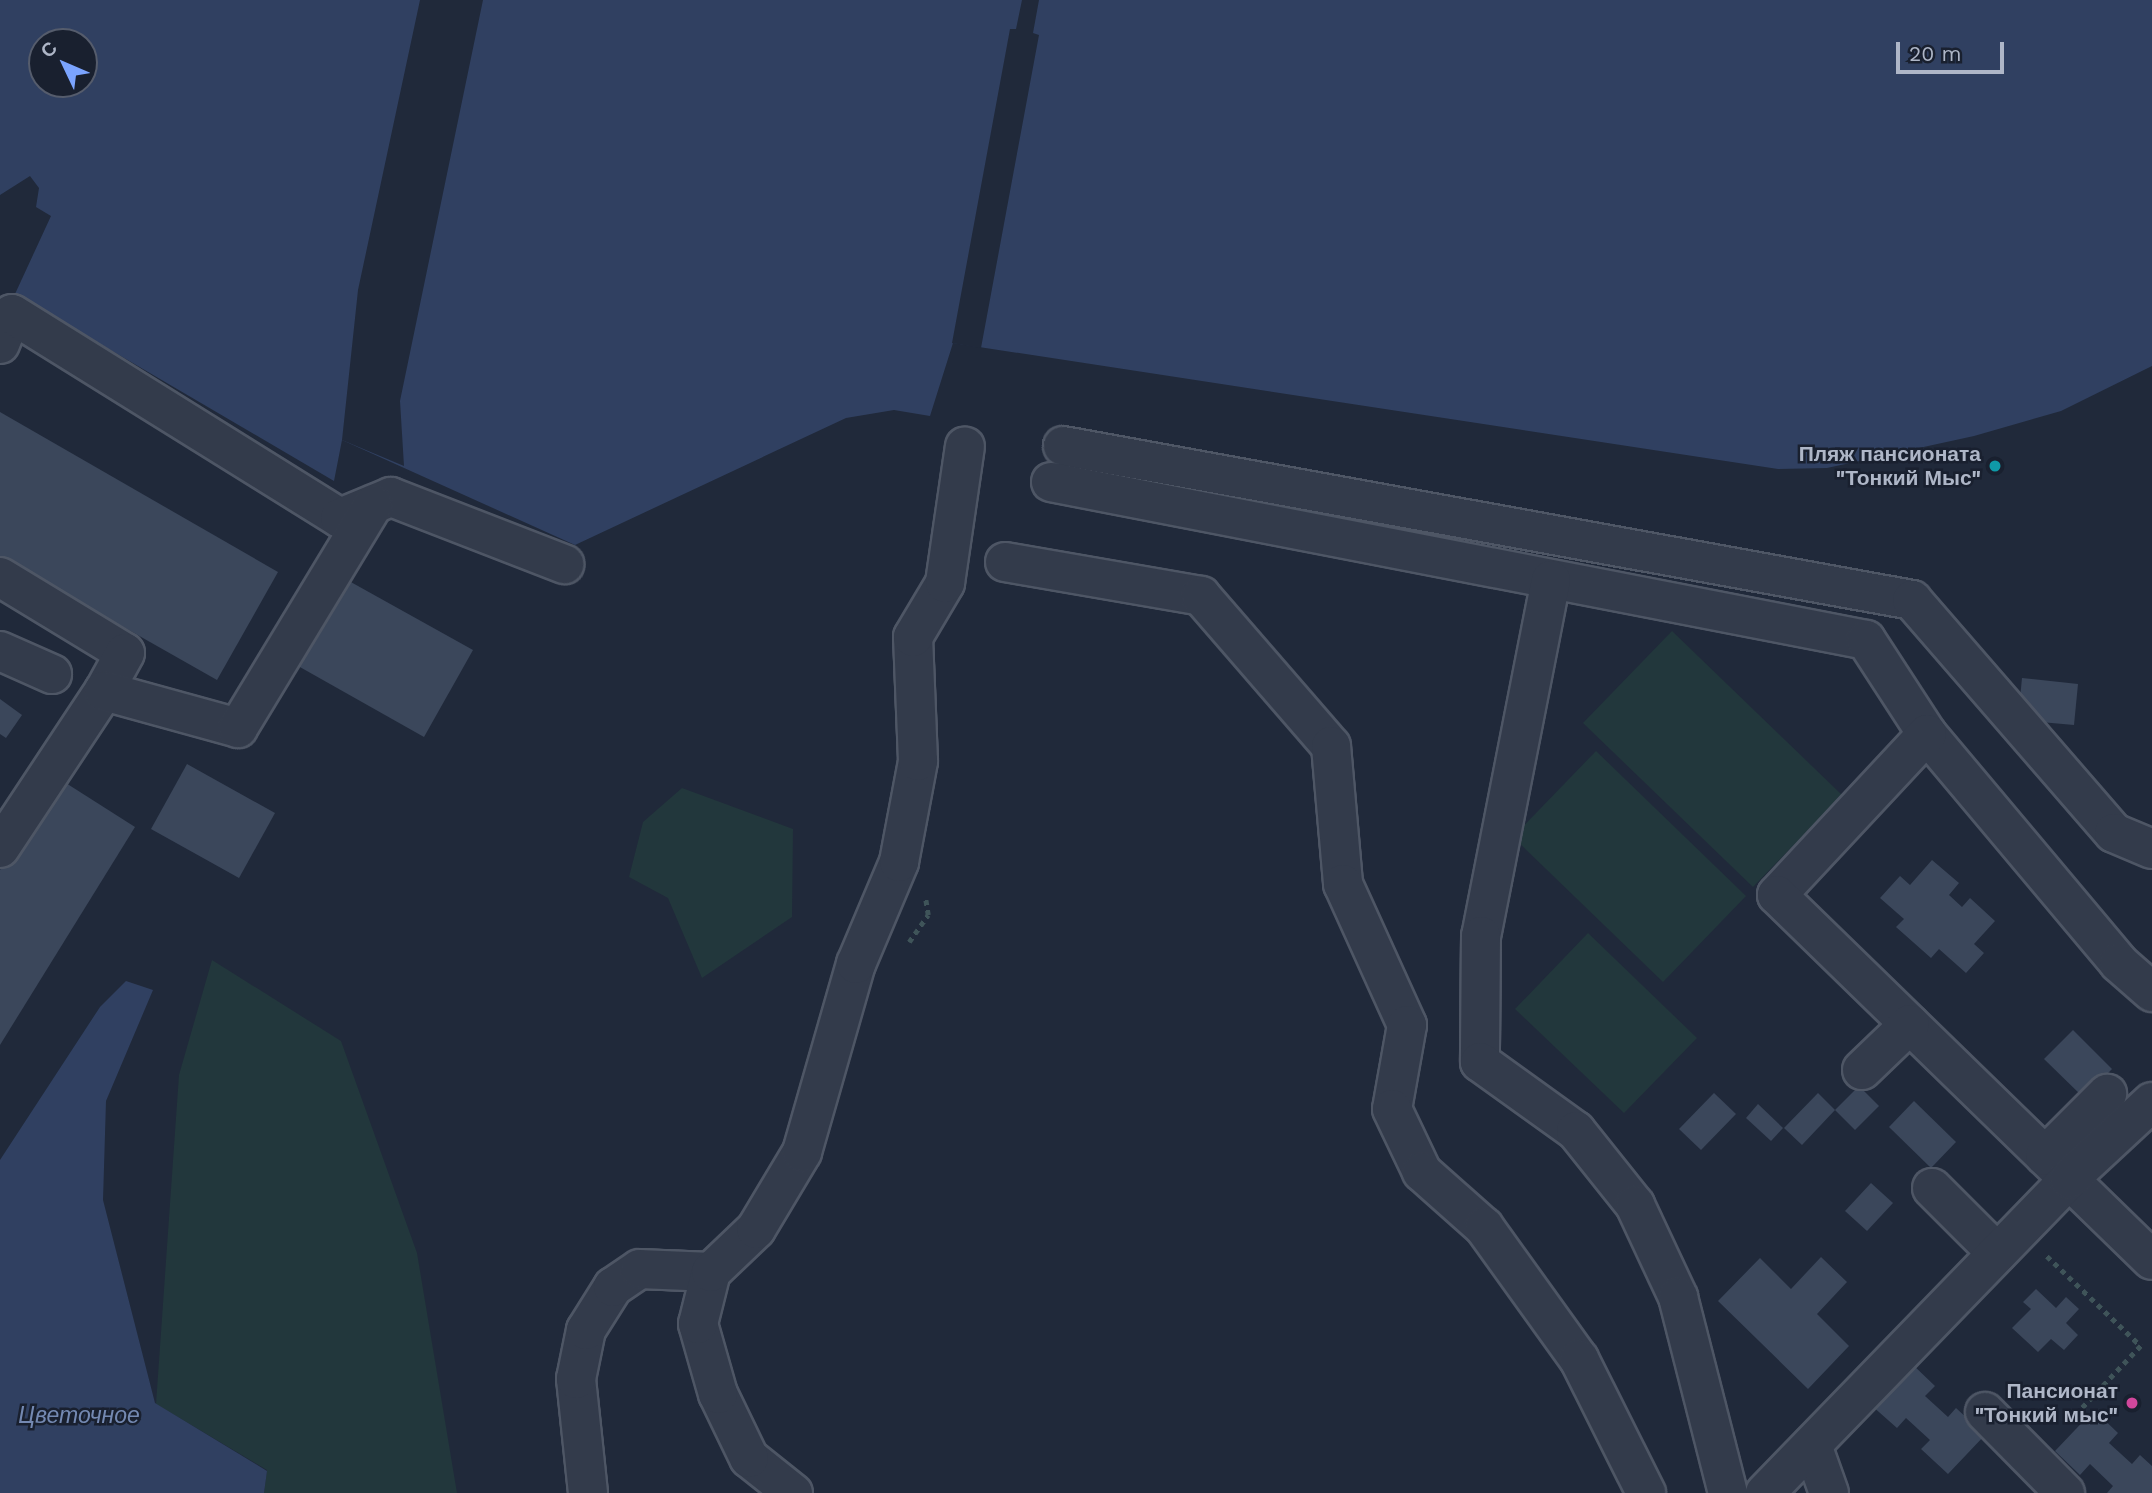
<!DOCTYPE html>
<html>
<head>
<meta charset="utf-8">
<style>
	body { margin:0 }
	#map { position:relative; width:2152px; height:1493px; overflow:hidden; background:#20293a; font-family:"Work Sans",sans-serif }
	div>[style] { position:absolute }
	.green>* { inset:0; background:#22373c }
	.water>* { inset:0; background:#304061 }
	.pier>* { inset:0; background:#20293a }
	.building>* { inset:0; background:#3b475b }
	.path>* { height:4.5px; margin-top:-2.25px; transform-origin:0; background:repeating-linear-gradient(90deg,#3f5459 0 5px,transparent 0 10px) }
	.roads { filter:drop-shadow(2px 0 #4e5665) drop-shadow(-2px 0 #4e5665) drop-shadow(0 2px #4e5665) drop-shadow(0 -2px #4e5665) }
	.minor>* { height:38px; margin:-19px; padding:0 19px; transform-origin:19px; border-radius:19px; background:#333b4b }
	.dots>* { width:19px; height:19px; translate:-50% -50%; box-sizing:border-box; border:4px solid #19202f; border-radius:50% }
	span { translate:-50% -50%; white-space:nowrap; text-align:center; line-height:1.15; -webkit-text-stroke:5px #19202f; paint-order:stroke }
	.poi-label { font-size:21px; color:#aeb6c7; font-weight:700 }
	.right { translate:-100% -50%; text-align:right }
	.water-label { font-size:23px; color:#7489b2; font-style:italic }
	.north { position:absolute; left:28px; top:28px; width:70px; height:70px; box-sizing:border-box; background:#19202f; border:2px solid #555c6c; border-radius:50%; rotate:314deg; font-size:19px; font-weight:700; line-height:28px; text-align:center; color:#aeb6c7 }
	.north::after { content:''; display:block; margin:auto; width:24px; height:32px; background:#7ba4ff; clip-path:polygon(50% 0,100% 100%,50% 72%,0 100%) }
	.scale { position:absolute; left:1896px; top:42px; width:108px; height:32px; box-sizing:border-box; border:4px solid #aeb6c7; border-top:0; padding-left:9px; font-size:21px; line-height:24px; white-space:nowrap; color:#aeb6c7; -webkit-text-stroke:5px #19202f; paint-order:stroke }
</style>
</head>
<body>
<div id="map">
	<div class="green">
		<div style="clip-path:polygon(1672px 631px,1842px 795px,1753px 887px,1583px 723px)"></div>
		<div style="clip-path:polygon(1596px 751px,1746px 896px,1663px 982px,1513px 837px)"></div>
		<div style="clip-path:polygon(682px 788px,793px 829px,792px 917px,702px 978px,668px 898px,629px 877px,643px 822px)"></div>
		<div style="clip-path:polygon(1588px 933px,1697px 1038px,1624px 1113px,1515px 1009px)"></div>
		<div style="clip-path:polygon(212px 960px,341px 1041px,417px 1253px,457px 1493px,264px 1493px,267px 1470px,156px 1404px,179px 1075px)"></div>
	</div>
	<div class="water">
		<div style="clip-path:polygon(evenodd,0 0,2152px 0,2152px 366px,2061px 411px,1974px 436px,1827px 468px,1778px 469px,953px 343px,930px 416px,894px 410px,846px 418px,575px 545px,342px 440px,334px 481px,15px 294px,51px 216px,36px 207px,39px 188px,30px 176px,0 195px,0 0,42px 42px,84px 42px,84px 84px,42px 84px,42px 42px)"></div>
		<div style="clip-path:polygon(126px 981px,153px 990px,106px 1101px,103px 1200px,155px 1403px,267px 1471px,264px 1493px,0 1493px,0 1160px,100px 1007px)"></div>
	</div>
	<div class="pier">
		<div style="clip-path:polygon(420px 0,483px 0,400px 401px,404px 466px,342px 440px,358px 290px)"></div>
		<div style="clip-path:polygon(1022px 0,1039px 0,1033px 33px,1039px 35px,981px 348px,952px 343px,1010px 29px,1016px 29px)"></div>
	</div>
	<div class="building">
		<div style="clip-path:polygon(0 412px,278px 572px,217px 680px,0 557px)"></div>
		<div style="clip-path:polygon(340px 576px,473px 650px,424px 737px,291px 662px)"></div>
		<div style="clip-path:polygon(2022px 678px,2078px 684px,2074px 725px,2018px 720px)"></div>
		<div style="clip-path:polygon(0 699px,22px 715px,6px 738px,0 734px)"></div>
		<div style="clip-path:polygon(187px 764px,275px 813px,239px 878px,151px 829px)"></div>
		<div style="clip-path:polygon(58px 778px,135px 827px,0 1045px,0 870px)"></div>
		<div style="clip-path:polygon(1932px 860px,1959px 883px,1949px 895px,1962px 907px,1970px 898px,1995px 921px,1974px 944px,1984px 953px,1966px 973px,1939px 949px,1931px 958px,1896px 927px,1904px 919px,1880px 898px,1900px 876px,1910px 885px)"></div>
		<div style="clip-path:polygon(2073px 1030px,2112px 1069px,2084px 1098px,2044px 1059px)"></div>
		<div style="clip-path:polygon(1859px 1086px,1879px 1106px,1855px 1130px,1835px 1110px)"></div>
		<div style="clip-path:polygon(1714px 1093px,1736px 1114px,1701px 1150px,1679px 1129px)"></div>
		<div style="clip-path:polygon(1818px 1093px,1835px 1110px,1802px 1145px,1784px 1128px)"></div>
		<div style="clip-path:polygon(1914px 1101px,1956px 1142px,1931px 1168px,1889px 1127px)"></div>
		<div style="clip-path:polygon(1758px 1104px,1783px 1128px,1771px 1141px,1746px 1118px)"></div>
		<div style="clip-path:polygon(1871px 1183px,1893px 1203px,1867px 1231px,1845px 1211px)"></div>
		<div style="clip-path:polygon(1821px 1257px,1847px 1282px,1817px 1314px,1849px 1346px,1808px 1389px,1718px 1301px,1760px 1258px,1791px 1289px)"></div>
		<div style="clip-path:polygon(2036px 1289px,2056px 1308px,2066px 1297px,2079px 1309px,2066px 1323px,2078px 1335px,2064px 1350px,2051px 1339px,2038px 1352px,2012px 1328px,2031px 1309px,2023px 1302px)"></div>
		<div style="clip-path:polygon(1911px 1363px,1935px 1386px,1925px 1396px,1948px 1417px,1956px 1408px,1985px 1435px,1948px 1474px,1921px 1449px,1930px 1440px,1906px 1418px,1897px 1428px,1871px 1405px)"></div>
		<div style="clip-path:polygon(2094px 1410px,2118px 1433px,2109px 1443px,2132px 1464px,2140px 1455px,2152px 1466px,2152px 1493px,2107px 1493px,2113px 1486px,2090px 1464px,2080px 1475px,2055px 1451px)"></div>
	</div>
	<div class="path">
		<div style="left:909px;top:942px;width:33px;rotate:-55deg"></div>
		<div style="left:928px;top:915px;width:18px;rotate:-99deg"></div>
		<div style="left:2047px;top:1256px;width:130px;rotate:43.8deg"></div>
		<div style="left:2141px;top:1346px;width:108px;rotate:133.5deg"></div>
	</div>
	<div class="roads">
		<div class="minor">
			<div style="left:0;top:344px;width:32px;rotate:-68deg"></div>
			<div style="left:12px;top:314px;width:386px;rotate:31.9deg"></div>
			<div style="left:340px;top:518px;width:55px;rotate:-22.4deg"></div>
			<div style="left:391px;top:497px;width:186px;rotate:21.2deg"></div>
			<div style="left:1063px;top:446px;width:863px;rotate:10.28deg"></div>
			<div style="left:1912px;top:600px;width:308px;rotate:49.1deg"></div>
			<div style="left:2114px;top:833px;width:41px;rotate:22.8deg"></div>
			<div style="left:1051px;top:482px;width:830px;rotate:10.97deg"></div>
			<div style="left:1866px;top:640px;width:112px;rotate:57deg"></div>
			<div style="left:1927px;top:734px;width:299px;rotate:50deg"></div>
			<div style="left:2119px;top:963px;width:44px;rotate:41.3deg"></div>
			<div style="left:1005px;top:562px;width:199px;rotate:9.8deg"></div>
			<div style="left:1201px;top:596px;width:198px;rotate:49.1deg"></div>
			<div style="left:1331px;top:746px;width:139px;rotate:85deg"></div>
			<div style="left:1343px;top:884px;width:155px;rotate:65.6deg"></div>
			<div style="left:1407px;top:1025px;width:85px;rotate:100.1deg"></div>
			<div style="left:1392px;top:1109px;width:70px;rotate:64.5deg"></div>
			<div style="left:1422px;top:1172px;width:83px;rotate:41.6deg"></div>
			<div style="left:1484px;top:1227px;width:163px;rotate:54.3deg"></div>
			<div style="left:1579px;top:1359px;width:150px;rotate:63.4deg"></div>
			<div style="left:0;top:577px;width:146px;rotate:31.3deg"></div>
			<div style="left:125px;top:653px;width:43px;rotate:118.9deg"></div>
			<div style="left:1551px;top:580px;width:363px;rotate:101.1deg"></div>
			<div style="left:1481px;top:936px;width:126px;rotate:90.5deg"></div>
			<div style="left:1480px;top:1062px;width:118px;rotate:35.7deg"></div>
			<div style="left:1576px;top:1131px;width:95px;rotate:51.4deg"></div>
			<div style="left:1635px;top:1205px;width:102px;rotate:64.9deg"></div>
			<div style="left:1678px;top:1297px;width:202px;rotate:75.7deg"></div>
			<div style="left:0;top:651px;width:57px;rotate:23.9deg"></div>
			<div style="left:1927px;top:734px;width:220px;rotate:133deg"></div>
			<div style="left:1777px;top:895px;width:523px;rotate:44.23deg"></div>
			<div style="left:0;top:848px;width:188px;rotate:-56.5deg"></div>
			<div style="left:104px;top:691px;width:139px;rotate:15.4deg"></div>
			<div style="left:238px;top:728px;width:261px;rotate:-58.8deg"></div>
			<div style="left:1862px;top:1070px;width:66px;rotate:-43.8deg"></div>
			<div style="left:2045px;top:1156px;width:88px;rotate:-45deg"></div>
			<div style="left:1932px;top:1188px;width:92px;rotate:45deg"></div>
			<div style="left:1985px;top:1412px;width:114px;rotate:45.4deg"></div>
			<div style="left:1812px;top:1445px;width:51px;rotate:70.5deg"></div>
			<div style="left:588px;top:1493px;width:115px;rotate:-96deg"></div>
			<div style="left:576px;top:1379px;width:50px;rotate:-78.5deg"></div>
			<div style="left:586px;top:1330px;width:51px;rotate:-57.9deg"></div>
			<div style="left:613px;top:1287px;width:32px;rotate:-34deg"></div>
			<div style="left:640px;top:1269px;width:71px;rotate:2.4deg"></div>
			<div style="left:793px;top:1493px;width:56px;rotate:-141.5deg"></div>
			<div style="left:749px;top:1458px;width:71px;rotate:-115.8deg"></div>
			<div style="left:718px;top:1394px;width:73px;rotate:-105.9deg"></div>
			<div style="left:698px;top:1324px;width:54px;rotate:-76deg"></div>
			<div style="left:711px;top:1272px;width:62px;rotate:-43.7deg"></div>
			<div style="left:756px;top:1229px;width:90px;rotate:-59.1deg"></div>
			<div style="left:802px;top:1152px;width:196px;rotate:-74deg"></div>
			<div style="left:856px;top:964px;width:111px;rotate:-67.1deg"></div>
			<div style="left:899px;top:862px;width:103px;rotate:-79.3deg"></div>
			<div style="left:918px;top:761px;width:124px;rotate:-92.3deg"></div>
			<div style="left:913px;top:637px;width:63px;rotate:-59.3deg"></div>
			<div style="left:945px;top:583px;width:138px;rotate:-81.7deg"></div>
			<div style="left:1765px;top:1493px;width:437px;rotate:-45.9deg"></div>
			<div style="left:2069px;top:1179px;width:113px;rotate:-42.9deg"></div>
		</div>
	</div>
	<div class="dots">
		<div style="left:1995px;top:466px;background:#0f9aa8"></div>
		<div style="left:2132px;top:1403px;background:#d1479c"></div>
	</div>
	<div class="poi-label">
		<span class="right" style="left:1981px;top:466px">Пляж пансионата<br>"Тонкий Мыс"</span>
		<span class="right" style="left:2118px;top:1403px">Пансионат<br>"Тонкий мыс"</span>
	</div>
	<div class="water-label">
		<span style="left:79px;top:1416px">Цветочное</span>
	</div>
	<div class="north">С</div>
	<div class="scale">20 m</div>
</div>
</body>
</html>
